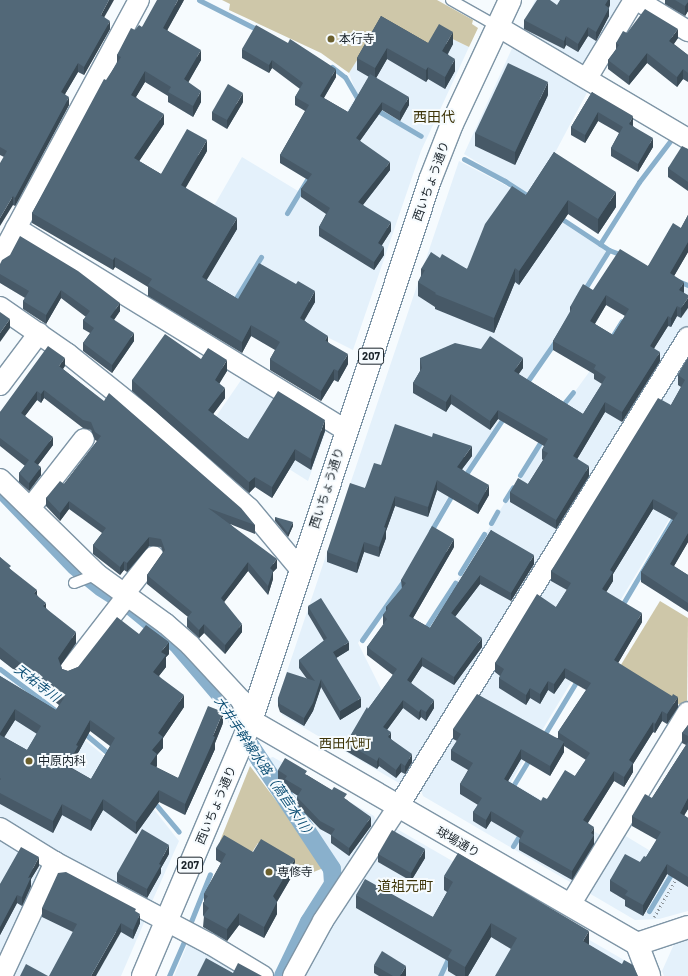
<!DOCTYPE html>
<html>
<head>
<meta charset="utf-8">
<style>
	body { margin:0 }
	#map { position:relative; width:688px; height:976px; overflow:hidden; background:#f6fbfe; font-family:Barlow,"Noto Sans JP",sans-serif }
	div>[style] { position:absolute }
	.built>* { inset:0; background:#e4f1fb }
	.green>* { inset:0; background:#cec7a9 }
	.water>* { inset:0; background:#89b0cc }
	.pier>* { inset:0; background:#f6fbfe }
	.stream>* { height:5px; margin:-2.5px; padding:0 2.5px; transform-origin:2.5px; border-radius:2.5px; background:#89b0cc }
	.canal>* { height:18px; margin:-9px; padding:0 9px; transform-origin:9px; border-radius:9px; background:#89b0cc }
	.path>* { height:2.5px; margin-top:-1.25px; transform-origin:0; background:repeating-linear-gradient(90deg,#899095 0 1px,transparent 0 4px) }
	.roads { filter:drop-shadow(1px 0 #7e95a6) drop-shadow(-1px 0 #7e95a6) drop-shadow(0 1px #7e95a6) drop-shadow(0 -1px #7e95a6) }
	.lane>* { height:10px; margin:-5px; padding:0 5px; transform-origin:5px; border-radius:5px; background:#fff }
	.street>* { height:20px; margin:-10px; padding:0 10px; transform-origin:10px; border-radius:10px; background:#fff }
	.secondary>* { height:22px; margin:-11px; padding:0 11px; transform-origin:11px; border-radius:11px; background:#fff }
	.highway>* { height:22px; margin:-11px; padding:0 11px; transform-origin:11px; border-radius:11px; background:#fff }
	.wall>* { inset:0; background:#475967 }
	.shaded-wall>* { inset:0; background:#394954 }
	.building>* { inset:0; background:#526878 }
	.dots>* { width:11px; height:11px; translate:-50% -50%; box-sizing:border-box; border:2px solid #f6fbfe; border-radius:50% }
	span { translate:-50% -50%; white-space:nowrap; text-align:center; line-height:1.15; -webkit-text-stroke:4px #f6fbfe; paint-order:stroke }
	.shield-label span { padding:1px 3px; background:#f6fbfe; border:1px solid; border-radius:3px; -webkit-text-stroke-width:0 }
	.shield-label { font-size:11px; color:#1b242b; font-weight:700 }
	.poi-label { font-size:12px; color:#1b242b }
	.left { translate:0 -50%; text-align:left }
	.street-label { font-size:12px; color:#1b242b }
	.water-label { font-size:13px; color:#0d4f75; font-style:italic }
	.neighbourhood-label { font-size:13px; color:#3d3408 }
	.quarter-label { font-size:14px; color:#3d3408 }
</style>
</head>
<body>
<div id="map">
	<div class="built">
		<div style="clip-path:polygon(535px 0,628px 0,586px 71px,520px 33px)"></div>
		<div style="clip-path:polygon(379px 24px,436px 31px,469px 47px,421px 151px,353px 350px,241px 294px,233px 305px,74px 208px,211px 211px,242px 157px,298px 191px,357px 95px,349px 73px)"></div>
		<div style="clip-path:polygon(514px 44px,590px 87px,532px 196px,464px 154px)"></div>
		<div style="clip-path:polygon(459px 161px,505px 185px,606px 251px,559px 334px,445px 502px,395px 594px,358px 643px,383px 693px,435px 616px,563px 408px,603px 353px,655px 272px,688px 287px,688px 325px,409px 780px,399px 783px,282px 715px,277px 701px)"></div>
		<div style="clip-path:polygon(688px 347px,688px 488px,511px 782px,612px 842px,619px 832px,682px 870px,688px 862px,688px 911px,659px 919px,635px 920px,423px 796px,419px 784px)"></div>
		<div style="clip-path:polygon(250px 367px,331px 417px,308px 481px,213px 421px)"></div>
		<div style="clip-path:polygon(0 675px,20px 687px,125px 773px,179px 841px,150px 906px,0 820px)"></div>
		<div style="clip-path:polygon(273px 757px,374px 816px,378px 826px,343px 876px,262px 760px)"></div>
		<div style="clip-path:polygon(397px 829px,631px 964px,635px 976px,300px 976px,387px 833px)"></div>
		<div style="clip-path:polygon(0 834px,45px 866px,0 964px)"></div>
		<div style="clip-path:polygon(53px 880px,146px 918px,121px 976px,8px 976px)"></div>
		<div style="clip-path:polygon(190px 938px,254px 976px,174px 976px)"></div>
		<div style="clip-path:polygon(688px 938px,688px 976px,664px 976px,662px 971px,675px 942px)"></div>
	</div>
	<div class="green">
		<div style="clip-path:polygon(222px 0,437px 0,473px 20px,472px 24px,478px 28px,469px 47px,436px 31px,425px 50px,379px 25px,349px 73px,321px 53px,229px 10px,230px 4px)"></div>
		<div style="clip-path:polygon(660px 601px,688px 618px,687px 709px,619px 668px)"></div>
		<div style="clip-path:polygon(250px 766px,326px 867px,311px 873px,258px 843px,249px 857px,220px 841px)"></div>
	</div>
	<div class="water">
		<div style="clip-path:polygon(0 489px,179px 643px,230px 706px,264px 762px,253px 766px,223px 712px,171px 651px,126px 614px,96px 595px,69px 573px,0 501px)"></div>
	</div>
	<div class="pier">
		<div style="clip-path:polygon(233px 709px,262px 758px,250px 762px,228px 721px)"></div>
	</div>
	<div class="stream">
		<div style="left:199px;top:0;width:68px;rotate:26.9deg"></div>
		<div style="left:332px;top:67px;width:16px;rotate:38deg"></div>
		<div style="left:345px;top:77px;width:24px;rotate:60deg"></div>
		<div style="left:357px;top:98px;width:5px;rotate:37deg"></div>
		<div style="left:375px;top:109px;width:53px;rotate:30.4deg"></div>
		<div style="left:464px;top:159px;width:47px;rotate:28.2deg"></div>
		<div style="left:505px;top:181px;width:31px;rotate:33deg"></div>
		<div style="left:287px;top:213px;width:39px;rotate:-59deg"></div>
		<div style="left:559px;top:217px;width:60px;rotate:33.4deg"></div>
		<div style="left:609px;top:250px;width:14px;rotate:21deg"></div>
		<div style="left:600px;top:244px;width:73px;rotate:-57.8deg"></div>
		<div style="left:639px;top:182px;width:53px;rotate:-52.7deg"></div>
		<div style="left:678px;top:281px;width:11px;rotate:22deg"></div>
		<div style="left:583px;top:292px;width:49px;rotate:-58.2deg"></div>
		<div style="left:233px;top:303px;width:54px;rotate:-58.7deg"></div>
		<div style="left:610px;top:340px;width:22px;rotate:-58deg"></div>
		<div style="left:525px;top:385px;width:56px;rotate:-55.2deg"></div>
		<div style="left:561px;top:407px;width:19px;rotate:-51deg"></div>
		<div style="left:520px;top:475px;width:44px;rotate:-58.1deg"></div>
		<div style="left:464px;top:477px;width:72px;rotate:-56.3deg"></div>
		<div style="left:505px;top:500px;width:15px;rotate:-58deg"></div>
		<div style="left:491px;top:523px;width:13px;rotate:-61deg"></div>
		<div style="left:431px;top:531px;width:44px;rotate:-59.9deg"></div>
		<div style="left:460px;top:573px;width:46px;rotate:-58.4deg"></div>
		<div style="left:621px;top:607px;width:108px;rotate:-59.4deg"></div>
		<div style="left:423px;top:632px;width:59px;rotate:-56.9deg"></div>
		<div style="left:362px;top:640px;width:73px;rotate:-55deg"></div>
		<div style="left:0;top:669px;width:74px;rotate:36.7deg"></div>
		<div style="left:84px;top:733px;width:35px;rotate:40deg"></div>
		<div style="left:543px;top:737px;width:68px;rotate:-58.9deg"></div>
		<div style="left:516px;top:790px;width:5px;rotate:-127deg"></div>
		<div style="left:513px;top:786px;width:33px;rotate:-59deg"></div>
		<div style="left:153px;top:801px;width:40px;rotate:50deg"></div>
		<div style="left:513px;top:846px;width:17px;rotate:-59deg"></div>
		<div style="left:649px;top:911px;width:47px;rotate:-59deg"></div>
		<div style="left:188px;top:929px;width:59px;rotate:-68.2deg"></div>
		<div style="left:169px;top:976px;width:43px;rotate:-66.4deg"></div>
		<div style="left:440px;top:976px;width:23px;rotate:-65deg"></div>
	</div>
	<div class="canal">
		<div style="left:248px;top:742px;width:152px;rotate:56.5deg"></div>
		<div style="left:332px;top:869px;width:15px;rotate:86deg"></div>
		<div style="left:333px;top:884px;width:45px;rotate:122.3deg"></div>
		<div style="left:309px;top:922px;width:60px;rotate:115.7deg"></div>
	</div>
	<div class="path">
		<div style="left:654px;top:917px;width:46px;rotate:-60.1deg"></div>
	</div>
	<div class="roads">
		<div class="lane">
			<div style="left:451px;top:0;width:53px;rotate:29.5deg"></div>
			<div style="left:74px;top:583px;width:25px;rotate:-21deg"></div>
		</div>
		<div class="street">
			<div style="left:637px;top:0;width:60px;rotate:31.3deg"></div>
			<div style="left:497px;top:26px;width:222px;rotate:30.6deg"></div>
			<div style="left:587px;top:78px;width:91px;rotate:-58.9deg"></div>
			<div style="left:16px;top:228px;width:387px;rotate:31.5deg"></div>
			<div style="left:0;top:258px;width:293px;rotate:-61.7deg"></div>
			<div style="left:0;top:307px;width:83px;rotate:34.7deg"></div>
			<div style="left:68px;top:354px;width:104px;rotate:38.7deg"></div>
			<div style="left:149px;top:419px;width:134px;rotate:41.7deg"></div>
			<div style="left:249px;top:508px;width:80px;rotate:50.1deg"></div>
			<div style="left:0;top:385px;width:65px;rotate:-53.1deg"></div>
			<div style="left:0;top:479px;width:136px;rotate:44.4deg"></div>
			<div style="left:97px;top:574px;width:85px;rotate:35.9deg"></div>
			<div style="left:166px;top:624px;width:32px;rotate:41deg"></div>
			<div style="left:190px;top:645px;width:75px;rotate:47.2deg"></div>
			<div style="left:241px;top:700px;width:23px;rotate:65deg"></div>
			<div style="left:31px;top:507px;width:86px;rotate:-52.1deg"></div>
			<div style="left:124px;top:594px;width:48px;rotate:-51.7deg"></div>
			<div style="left:69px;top:671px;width:95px;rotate:-52.3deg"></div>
			<div style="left:0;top:828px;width:65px;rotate:31.7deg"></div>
			<div style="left:55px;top:862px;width:175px;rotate:27.9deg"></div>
			<div style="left:210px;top:944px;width:62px;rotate:31.1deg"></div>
			<div style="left:570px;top:905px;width:226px;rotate:-58.6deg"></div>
			<div style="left:2px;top:976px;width:126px;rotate:-65.1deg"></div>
			<div style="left:293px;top:976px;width:63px;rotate:-61.4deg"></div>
			<div style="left:323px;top:921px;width:136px;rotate:-56.7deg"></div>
			<div style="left:398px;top:807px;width:552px;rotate:-58.32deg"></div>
		</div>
		<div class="secondary">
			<div style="left:251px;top:721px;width:446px;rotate:30deg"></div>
			<div style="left:637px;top:944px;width:34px;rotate:69deg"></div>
			<div style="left:637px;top:944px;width:54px;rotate:-18.4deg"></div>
		</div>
		<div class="highway">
			<div style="left:143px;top:976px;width:277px;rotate:-67deg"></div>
			<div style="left:251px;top:721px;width:570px;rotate:-71.69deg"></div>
			<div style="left:430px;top:180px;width:60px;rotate:-68.6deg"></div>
			<div style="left:452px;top:124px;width:137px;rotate:-64.9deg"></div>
		</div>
	</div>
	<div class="wall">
		<div style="clip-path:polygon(0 0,104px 17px,110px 29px,84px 75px,78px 72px,65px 94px,69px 105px,15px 206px,13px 205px,4px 157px,0 155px)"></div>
		<div style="clip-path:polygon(184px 0,167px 30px,201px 60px,188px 82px,201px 102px,193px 117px,168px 102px,168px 96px,145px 82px,136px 97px,164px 124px,139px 161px,161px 174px,207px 151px,185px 188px,237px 229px,206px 280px,238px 299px,315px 302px,304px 320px,328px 342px,348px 364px,338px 382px,334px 380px,321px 401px,270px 370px,270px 359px,275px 350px,251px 336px,242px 353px,148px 296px,148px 287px,115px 267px,113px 270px,32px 223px,32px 213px,117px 63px,117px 55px,135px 30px,142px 27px)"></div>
		<div style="clip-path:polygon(610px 0,610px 5px,609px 8px,609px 16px,596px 41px,588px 36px,578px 52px,566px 45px,564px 49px,524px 29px,524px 20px,557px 5px)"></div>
		<div style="clip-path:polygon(665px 0,688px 0,688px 11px,685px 16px,665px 4px)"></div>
		<div style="clip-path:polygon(381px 16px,428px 43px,453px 44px,448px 54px,455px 71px,445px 89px,428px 79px,426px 82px,387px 59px,376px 78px,409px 105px,400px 121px,382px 110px,360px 141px,390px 170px,363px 205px,391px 231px,382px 245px,384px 255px,374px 270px,319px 236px,319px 227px,326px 214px,301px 197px,301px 189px,308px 180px,280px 163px,280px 155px,305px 111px,295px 105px,295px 97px,300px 89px,272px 68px,269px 73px,242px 58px,242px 49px,336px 77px,324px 98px,348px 112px,369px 77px,357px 70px,357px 58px)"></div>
		<div style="clip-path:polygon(627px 33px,678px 38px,674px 44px,688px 55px,688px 82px,683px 79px,677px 87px,647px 63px,629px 85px,608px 69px,608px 60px,616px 50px,616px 43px)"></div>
		<div style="clip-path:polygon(592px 92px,633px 124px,633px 126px,653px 147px,638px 172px,611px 156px,611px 148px,619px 133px,598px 121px,585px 143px,571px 135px,571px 127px)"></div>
		<div style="clip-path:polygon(548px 95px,515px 165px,475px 146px,475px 133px)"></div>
		<div style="clip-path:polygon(243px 102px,227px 129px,212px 120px,212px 112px)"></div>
		<div style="clip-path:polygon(688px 149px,688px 191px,668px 177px,668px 168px)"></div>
		<div style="clip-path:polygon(554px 152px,616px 207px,598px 234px,568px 214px,519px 285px,515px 282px,494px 333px,435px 309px,435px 307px,418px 296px,418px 282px,421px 276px,421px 269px,440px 258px,467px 269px,526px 195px)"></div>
		<div style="clip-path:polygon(evenodd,688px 215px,688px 252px,674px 276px,684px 291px,684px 293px,681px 318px,677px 316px,671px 327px,668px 326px,654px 348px,660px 361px,622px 422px,605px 412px,577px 459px,589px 476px,556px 529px,510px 502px,510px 492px,528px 484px,543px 460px,542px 459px,542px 450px,544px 446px,498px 419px,490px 430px,451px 404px,446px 412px,413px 393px,413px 383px,420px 371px,420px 358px,523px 368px,518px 374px,583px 414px,602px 384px,594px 379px,594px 374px,553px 350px,553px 341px,570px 313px,570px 307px,593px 290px,648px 266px,681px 228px,688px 215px,606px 305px,625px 316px,613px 335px,595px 324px,606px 305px)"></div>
		<div style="clip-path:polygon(0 264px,120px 311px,114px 320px,134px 341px,112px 373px,83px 351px,83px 343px,90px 333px,83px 329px,83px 320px,86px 317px,61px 298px,46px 324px,23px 309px,23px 301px,25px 298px,0 283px)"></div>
		<div style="clip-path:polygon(evenodd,688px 358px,688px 542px,674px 566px,688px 575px,688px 612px,641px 582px,641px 572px,673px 520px,653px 509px,613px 574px,613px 581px,606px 592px,642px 622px,618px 663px,678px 707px,667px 724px,662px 721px,655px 733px,653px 732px,633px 764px,633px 772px,624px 787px,614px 781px,588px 823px,594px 837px,594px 844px,572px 880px,519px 850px,519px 841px,520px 838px,491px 821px,486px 829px,473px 821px,473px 812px,478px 805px,460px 794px,460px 784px,468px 770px,451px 760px,451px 750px,457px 741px,453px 739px,453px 729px,558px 738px,558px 732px,586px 690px,565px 678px,554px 694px,548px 690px,540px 704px,530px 698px,526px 705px,499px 688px,499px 678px,500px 676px,495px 672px,495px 663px,556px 607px,567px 590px,551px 581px,551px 571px,671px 405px,681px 387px,678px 385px,678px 375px,688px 358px,564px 746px,586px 760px,575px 776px,547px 799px,541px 801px,508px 781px,521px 759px,550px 776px,564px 752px,564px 746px)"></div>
		<div style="clip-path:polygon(201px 359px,227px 371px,219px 383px,225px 398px,213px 414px,244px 437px,248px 439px,325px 431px,311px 470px,295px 460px,272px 498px,255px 487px,249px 493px,132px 391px,132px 380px)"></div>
		<div style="clip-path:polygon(65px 366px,63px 369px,255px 525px,255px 534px,230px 524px,277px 568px,273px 572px,273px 579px,268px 595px,248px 571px,224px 602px,242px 632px,225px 654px,204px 633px,199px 638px,187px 627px,187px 618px,188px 617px,147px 584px,147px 575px,163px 552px,161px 547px,149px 546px,127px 572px,124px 570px,120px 575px,93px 554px,93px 545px,102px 533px,69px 509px,60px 521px,46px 506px,46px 498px,64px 484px,97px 441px,95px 440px,91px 430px,83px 428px,44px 398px,41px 403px,37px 400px,25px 416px,53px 445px,38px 465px,41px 475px,29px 491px,19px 482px,19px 473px,25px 466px,0 446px,0 412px)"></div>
		<div style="clip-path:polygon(472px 456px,462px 469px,489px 495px,478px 514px,437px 490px,428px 517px,395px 506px,386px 531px,386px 538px,379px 557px,364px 552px,357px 573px,327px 562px,327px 552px,365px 488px,381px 465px)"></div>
		<div style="clip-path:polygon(275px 517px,293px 526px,288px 537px,275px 521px)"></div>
		<div style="clip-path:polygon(491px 530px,534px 564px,511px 601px,480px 584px,455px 617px,482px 647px,454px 685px,422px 666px,411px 683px,434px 708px,426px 721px,421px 717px,419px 720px,403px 708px,387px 730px,391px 739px,412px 762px,405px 774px,401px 772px,396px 778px,379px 766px,377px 769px,346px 751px,346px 743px,368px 709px,393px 675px,367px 655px,367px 647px,384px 624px,383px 624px,383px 615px,386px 611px,386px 607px,402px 589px,401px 580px,454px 547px,413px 618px,430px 628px)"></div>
		<div style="clip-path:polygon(evenodd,0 557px,11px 570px,37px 595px,46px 608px,76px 643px,61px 665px,62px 669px,68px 671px,78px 667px,139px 634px,169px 654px,166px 657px,166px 667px,159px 676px,184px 707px,163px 738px,163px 748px,157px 755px,157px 766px,156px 767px,178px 778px,223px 723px,215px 743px,215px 749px,185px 815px,159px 802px,136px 834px,103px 810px,91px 831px,62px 815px,53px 833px,0 804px,0 676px,56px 710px,59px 705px,0 659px,0 557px,15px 720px,37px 734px,27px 750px,4px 737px,15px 720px,0 557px,90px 731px,110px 746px,91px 779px,72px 768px,78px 757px,78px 753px,90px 731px)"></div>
		<div style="clip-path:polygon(308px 606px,349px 650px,336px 658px,361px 707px,340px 720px,321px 687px,313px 711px,304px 726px,280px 712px,278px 706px,278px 698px,307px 679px,299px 668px,299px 660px,324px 641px,308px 614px)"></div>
		<div style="clip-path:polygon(688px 725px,688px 809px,684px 815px,688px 818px,688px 887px,667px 874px,643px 916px,625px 906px,625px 900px,610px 891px,610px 880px,640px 862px,646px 857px,657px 840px,632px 826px,632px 816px,652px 798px,686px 745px,682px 743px,682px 733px)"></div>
		<div style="clip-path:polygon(278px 770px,307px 775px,347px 800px,371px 826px,349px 856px,331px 843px,331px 835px,320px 829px,297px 805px,297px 797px,298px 796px,285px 788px,285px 783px,278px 779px)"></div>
		<div style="clip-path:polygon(216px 848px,253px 852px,295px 871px,277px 902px,277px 914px,264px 938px,239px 925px,227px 941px,203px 927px,204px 916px,203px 915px,203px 903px,204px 902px,204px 894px,221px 863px,216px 860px)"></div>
		<div style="clip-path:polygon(169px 854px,161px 868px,161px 873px,147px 898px,117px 882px,117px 873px)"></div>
		<div style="clip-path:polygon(378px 854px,425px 858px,411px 881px,378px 862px)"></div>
		<div style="clip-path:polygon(39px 866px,31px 879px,31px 886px,22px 906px,17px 903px,0 935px,0 884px)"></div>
		<div style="clip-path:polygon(444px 876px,589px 945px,638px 976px,511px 949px,491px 937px,468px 976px,456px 976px,448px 971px,448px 961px,356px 908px,356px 895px,433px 917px,447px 892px,444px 890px)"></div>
		<div style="clip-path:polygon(42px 908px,136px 912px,140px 923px,133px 939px,121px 932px,73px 932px,42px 917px)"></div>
		<div style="clip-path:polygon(374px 965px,406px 975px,406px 976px,379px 976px,374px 973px)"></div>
	</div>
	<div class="shaded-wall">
		<div style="clip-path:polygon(109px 0,114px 0,101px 23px,101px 15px)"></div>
		<div style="clip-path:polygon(178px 0,184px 0,163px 38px,163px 28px)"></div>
		<div style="clip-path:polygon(607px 0,610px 0,610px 5px,605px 14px,605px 5px)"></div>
		<div style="clip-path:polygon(688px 2px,688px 11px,685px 16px,685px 6px)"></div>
		<div style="clip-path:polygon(609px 8px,609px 16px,596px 41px,596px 32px)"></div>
		<div style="clip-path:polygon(110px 21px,110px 29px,84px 75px,84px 67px)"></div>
		<div style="clip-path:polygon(588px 27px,588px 36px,578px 52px,578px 44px)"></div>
		<div style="clip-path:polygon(678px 29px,678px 38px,669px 50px,669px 41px)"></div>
		<div style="clip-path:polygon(453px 32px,453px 44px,442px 63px,442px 51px)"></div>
		<div style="clip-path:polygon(566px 36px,566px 45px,564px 49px,564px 41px)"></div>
		<div style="clip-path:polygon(387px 48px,387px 59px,375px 80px,375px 68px)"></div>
		<div style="clip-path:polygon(201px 50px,201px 60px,184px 90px,184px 79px)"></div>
		<div style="clip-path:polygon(647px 53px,647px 63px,629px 85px,629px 76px)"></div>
		<div style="clip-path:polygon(455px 59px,455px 71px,445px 89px,445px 77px)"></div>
		<div style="clip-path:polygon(272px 60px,272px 68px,269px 73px,269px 65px)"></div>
		<div style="clip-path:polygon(78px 63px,78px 72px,61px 101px,61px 92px)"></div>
		<div style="clip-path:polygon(428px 67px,428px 79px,426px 82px,426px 70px)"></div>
		<div style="clip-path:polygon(336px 69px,336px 77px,320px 104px,320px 96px)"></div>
		<div style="clip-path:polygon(683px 69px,683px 79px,677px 87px,677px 77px)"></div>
		<div style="clip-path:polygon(145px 71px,145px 82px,131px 105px,131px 95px)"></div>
		<div style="clip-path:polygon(548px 82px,548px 95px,515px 165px,515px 152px)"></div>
		<div style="clip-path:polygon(201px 91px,201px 102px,193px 117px,193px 106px)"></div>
		<div style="clip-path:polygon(243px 93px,243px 102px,227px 129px,227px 120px)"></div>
		<div style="clip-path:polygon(69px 97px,69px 105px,15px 206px,15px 198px)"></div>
		<div style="clip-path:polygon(409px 97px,409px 105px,400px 121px,400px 112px)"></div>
		<div style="clip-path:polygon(382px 102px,382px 110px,356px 146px,356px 138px)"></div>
		<div style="clip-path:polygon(598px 112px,598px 121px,585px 143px,585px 135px)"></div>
		<div style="clip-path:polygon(164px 114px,164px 124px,134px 169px,134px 158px)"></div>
		<div style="clip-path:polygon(633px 116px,633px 124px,629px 132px,629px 124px)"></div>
		<div style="clip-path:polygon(653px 138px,653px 147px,638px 172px,638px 164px)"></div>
		<div style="clip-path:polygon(207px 140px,207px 151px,181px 196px,181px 185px)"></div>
		<div style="clip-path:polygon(390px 162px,390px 170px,358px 211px,358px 202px)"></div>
		<div style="clip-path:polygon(616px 192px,616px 207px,598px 234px,598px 219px)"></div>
		<div style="clip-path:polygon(13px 196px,13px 205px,0 226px,0 218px)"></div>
		<div style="clip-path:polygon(568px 200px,568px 214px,519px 285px,519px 271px)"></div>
		<div style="clip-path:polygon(237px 218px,237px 229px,202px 288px,202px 277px)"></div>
		<div style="clip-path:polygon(391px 222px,391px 231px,378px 251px,378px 243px)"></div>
		<div style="clip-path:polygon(688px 242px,688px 252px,670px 283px,670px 273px)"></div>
		<div style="clip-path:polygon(384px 247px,384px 255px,374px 270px,374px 262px)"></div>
		<div style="clip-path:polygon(115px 257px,115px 267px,113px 270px,113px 260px)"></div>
		<div style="clip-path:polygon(515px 268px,515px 282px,494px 333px,494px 318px)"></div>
		<div style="clip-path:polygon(684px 282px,684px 291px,679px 300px,679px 290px)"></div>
		<div style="clip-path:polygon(61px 290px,61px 298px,46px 324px,46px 315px)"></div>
		<div style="clip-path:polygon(315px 291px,315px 302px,300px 328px,300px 318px)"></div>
		<div style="clip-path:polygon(606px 295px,606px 305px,590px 331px,590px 321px)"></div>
		<div style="clip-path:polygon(688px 298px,688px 308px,681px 318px,681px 308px)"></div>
		<div style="clip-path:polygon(120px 303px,120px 311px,110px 325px,110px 317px)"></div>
		<div style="clip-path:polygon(677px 306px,677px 316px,671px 327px,671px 318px)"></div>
		<div style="clip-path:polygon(668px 316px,668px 326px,650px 355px,650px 346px)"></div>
		<div style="clip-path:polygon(10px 319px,10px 328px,0 342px,0 333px)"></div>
		<div style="clip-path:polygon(251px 325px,251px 336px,242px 353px,242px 342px)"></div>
		<div style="clip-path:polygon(134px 333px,134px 341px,112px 373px,112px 365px)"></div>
		<div style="clip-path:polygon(328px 336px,328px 346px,325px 340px)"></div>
		<div style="clip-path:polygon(660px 352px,660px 361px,622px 422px,622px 412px)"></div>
		<div style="clip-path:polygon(348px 354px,348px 364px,338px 382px,338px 371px)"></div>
		<div style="clip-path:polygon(65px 358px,65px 366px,59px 374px,59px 366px)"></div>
		<div style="clip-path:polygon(523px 358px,523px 368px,514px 381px,514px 371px)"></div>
		<div style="clip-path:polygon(227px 360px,227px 371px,215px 391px,215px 380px)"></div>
		<div style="clip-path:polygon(334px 369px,334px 380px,321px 401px,321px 391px)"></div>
		<div style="clip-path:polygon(225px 388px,225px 398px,208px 421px,208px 410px)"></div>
		<div style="clip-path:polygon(44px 390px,44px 398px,41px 403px,41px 394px)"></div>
		<div style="clip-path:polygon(37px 391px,37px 400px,21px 421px,21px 413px)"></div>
		<div style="clip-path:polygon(451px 394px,451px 404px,446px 412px,446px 402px)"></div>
		<div style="clip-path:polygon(605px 402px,605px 412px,573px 466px,573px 456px)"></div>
		<div style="clip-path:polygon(498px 410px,498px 419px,490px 430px,490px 421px)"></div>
		<div style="clip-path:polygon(325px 420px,325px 431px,311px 470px,311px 459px)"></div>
		<div style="clip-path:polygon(53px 437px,53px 445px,34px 470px,34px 462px)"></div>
		<div style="clip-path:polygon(472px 446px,472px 456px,457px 476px,457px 467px)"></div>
		<div style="clip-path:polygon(295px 449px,295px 460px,272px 498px,272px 487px)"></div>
		<div style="clip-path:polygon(589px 466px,589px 476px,556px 529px,556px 520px)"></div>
		<div style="clip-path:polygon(41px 467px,41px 475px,29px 491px,29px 483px)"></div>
		<div style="clip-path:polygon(255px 477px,255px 487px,249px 493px,249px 482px)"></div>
		<div style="clip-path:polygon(437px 480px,437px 490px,428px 517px,428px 507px)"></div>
		<div style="clip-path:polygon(489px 485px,489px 495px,478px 514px,478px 505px)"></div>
		<div style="clip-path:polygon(395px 496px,395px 506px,386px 531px,386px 538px,379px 557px,379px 547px,384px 527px)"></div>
		<div style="clip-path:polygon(653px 499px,653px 509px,613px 574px,613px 581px,602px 599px,602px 589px,610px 570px)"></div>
		<div style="clip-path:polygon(69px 501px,69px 509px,60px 521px,60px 513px)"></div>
		<div style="clip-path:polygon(293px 522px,293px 526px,288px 537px,288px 533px)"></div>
		<div style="clip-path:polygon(688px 533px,688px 542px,670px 573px,670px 564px)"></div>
		<div style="clip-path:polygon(149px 537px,149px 546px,127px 572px,127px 563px)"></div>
		<div style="clip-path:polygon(454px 539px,454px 547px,409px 625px,409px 616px)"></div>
		<div style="clip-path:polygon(364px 542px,364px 552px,357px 573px,357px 563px)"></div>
		<div style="clip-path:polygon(534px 555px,534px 564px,511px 601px,511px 593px)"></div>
		<div style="clip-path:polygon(277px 559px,277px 568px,273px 572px,273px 579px,268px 595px,268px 586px,270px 568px)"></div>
		<div style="clip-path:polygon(124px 561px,124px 570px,120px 575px,120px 567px)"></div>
		<div style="clip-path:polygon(248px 562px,248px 571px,221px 606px,221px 598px)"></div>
		<div style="clip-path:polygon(480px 575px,480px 584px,451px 622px,451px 613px)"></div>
		<div style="clip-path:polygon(37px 590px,37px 601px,34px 593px)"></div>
		<div style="clip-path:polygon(46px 603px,46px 614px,43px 606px)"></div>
		<div style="clip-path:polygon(642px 613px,642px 622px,614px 670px,614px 660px)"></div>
		<div style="clip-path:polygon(204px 624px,204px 633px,199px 638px,199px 630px)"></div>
		<div style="clip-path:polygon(242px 624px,242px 632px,225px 654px,225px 645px)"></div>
		<div style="clip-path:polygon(76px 632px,76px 643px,58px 669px,58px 658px)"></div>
		<div style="clip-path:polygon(482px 638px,482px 647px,454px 685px,454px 677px)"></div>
		<div style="clip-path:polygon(169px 642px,169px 654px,166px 657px,166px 667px,153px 683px,153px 672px,161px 652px)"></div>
		<div style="clip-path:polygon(349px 642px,349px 650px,333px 660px,333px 652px)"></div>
		<div style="clip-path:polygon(422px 657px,422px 666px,407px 689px,407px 680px)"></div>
		<div style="clip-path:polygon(565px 668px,565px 678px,554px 694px,554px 684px)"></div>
		<div style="clip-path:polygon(321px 679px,321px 687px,313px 711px,304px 726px,304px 718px)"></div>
		<div style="clip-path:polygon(548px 681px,548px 690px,540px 704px,540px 694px)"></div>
		<div style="clip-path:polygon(530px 688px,530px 698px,526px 705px,526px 695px)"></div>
		<div style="clip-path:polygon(184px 695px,184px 707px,163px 738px,163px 748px,157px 755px,157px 766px,150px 775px,150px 764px,152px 750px,158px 733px)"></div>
		<div style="clip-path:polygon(678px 697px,678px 707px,667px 724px,667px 714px)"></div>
		<div style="clip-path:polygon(361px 698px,361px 707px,340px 720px,340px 711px)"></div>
		<div style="clip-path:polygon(403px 700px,403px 708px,383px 735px,383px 727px)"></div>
		<div style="clip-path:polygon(434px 700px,434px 708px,426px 721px,426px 712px)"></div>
		<div style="clip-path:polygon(15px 709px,15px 720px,0 744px,0 733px)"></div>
		<div style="clip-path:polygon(421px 709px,421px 717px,419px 720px,419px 712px)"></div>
		<div style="clip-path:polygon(662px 711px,662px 721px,655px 733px,655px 724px)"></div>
		<div style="clip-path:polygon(223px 712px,223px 723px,215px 743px,215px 749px,185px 815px,185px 804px)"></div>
		<div style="clip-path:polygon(90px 720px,90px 731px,78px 753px,78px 757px,67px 777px,67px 766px,76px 745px)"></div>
		<div style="clip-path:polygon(653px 722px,653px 732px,633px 764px,633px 772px,624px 787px,624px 777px,629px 760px)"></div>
		<div style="clip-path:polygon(391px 732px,391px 741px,388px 737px)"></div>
		<div style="clip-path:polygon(564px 742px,564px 752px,550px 776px,550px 766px)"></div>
		<div style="clip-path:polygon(521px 749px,521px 759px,504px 788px,504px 779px)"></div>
		<div style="clip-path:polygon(412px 754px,412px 762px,405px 774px,405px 766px)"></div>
		<div style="clip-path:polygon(379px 757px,379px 766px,377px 769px,377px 761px)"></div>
		<div style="clip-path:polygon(401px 763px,401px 772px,396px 778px,396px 770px)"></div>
		<div style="clip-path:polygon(614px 771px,614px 781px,583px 830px,583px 820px)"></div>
		<div style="clip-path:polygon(159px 790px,159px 802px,136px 834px,136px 822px)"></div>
		<div style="clip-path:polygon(688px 798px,688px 809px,680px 823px,680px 813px)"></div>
		<div style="clip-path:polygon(103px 799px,103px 810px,91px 831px,91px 820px)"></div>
		<div style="clip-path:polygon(62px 804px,62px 815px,53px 833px,53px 821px)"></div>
		<div style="clip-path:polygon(491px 811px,491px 821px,486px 829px,486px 820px)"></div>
		<div style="clip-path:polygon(371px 817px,371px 826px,349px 856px,349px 848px)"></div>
		<div style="clip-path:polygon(594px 827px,594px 844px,572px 880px,572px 871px)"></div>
		<div style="clip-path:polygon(169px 845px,169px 854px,161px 868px,161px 873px,147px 898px,147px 889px,159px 864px)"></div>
		<div style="clip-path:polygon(425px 849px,425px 858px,411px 881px,411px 873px)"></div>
		<div style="clip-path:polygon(39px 857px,39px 866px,31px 879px,31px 886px,22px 906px,22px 897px,28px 878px)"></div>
		<div style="clip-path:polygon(295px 859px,295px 871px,273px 908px,273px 896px)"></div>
		<div style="clip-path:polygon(667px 864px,667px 874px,643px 916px,643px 905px)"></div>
		<div style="clip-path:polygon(17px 895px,17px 903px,0 935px,0 927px)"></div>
		<div style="clip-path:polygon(277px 902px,277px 914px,264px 938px,264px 927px)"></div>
		<div style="clip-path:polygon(239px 913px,239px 925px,227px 941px,227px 929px)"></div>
		<div style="clip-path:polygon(140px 914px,140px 923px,133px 939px,133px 930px)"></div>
		<div style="clip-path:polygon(121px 923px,121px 932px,96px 976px,91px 976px)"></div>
		<div style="clip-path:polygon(491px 923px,491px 937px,468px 976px,465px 976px,465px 967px)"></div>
		<div style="clip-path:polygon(589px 931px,589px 945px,583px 955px,583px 941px)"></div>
		<div style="clip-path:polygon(406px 966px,406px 976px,400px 976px)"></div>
	</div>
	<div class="building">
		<div style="clip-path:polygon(0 0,109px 0,101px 15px,110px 21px,84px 67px,78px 63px,61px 92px,69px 97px,15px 198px,13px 196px,0 218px,0 163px,7px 151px,0 147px)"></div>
		<div style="clip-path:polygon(157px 0,178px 0,163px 28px,201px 50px,184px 79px,201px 91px,193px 106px,168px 92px,171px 87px,145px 71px,131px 95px,164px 114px,134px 158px,161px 174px,187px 129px,207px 140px,181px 185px,237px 218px,202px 277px,238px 299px,259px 263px,296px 284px,298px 281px,315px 291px,300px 318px,328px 336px,325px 340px,329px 343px,348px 354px,338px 371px,334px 369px,321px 391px,270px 359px,280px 342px,251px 325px,242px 342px,148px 285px,152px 279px,115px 257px,113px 260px,32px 213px,104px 79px,106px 80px,121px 57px,117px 55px,131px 28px,135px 30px,139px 25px,142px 27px)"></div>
		<div style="clip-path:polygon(537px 0,550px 0,557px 5px,560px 0,608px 0,605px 5px,609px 8px,596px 32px,588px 27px,578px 44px,566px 36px,564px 41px,524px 20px)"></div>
		<div style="clip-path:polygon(675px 0,688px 0,688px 2px,685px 6px)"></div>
		<div style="clip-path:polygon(645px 9px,678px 29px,669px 41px,688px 55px,688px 73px,683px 69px,677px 77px,647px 53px,629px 76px,608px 60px,619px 45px,616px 43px,623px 31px,627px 33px)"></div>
		<div style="clip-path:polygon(381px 16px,428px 43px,439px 24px,453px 32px,442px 51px,455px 59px,445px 77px,428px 67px,426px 70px,387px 48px,375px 68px,357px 58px)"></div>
		<div style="clip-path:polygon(256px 25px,288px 43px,290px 39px,336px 69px,320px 96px,348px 112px,370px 74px,409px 97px,400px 112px,382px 102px,356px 138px,390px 162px,358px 202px,391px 222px,378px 243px,384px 247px,374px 262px,319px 227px,330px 208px,301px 189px,312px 174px,280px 155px,309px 105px,295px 97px,303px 83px,272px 60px,269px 65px,242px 49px)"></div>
		<div style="clip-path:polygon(508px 63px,548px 82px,515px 152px,475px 133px)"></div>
		<div style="clip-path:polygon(228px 84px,243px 93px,227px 120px,212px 112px)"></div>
		<div style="clip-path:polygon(592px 92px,633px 116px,629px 124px,653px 138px,638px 164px,611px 148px,623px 127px,598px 112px,585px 135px,571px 127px)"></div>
		<div style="clip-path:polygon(682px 146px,688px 149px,688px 182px,668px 168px)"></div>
		<div style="clip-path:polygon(554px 152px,616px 192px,598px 219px,568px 200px,519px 271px,515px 268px,494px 318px,435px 294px,436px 293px,418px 282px,425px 270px,421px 269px,431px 252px,440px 258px,442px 254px,467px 269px,485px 224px,512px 186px,526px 195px)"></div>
		<div style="clip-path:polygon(evenodd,688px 215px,688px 242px,670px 273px,684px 282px,679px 290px,688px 295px,688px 298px,681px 308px,677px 306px,671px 318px,668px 316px,650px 346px,660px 352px,622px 412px,605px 402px,573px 456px,589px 466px,556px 520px,510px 492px,518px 478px,528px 484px,548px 453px,542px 450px,548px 439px,498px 410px,490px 421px,451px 394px,446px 402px,413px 383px,422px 368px,420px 358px,455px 343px,481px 349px,490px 336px,523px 358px,514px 371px,583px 414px,606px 377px,594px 369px,596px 365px,553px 341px,572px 308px,570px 307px,583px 284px,593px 290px,620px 249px,648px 266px,673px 223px,681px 228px,688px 215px,606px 295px,629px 309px,613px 335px,590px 321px,606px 295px)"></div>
		<div style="clip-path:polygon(20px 236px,78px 271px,120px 303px,110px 317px,134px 333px,112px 365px,83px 343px,94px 328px,83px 320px,90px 311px,61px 290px,46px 315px,23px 301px,29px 291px,0 274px,0 264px,2px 260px,10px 255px)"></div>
		<div style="clip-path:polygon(0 312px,10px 319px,0 333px)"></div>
		<div style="clip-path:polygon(165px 334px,201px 359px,208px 348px,227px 360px,215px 380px,225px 388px,208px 410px,244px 437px,248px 439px,278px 391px,325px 420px,311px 459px,295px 449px,272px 487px,255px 477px,249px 482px,132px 380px)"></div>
		<div style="clip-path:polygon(48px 346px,65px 358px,59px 366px,104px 401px,109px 393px,241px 508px,255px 525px,208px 508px,277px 559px,270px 568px,273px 571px,268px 586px,248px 562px,221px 598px,242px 624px,225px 645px,204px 624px,199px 630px,187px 618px,192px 612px,147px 575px,165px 550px,161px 539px,149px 537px,127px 563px,124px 561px,120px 567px,93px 545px,106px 528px,69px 501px,60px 513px,46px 498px,60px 481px,64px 484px,101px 436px,95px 432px,91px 422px,83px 420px,44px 390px,41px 394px,37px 391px,21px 413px,53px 437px,34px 462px,41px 467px,29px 483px,19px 473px,29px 460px,0 438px,0 412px)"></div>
		<div style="clip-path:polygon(688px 358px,688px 533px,670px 564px,688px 575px,688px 603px,641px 572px,678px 513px,653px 499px,610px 570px,613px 572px,602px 589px,642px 613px,614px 660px,672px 696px,673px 694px,678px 697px,667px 714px,662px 711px,655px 724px,653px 722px,629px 760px,633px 763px,624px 777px,614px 771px,583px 820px,594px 827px,591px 833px,594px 835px,572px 871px,519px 841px,524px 831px,491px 811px,486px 820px,473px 812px,482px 798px,460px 784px,473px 763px,451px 750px,461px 734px,453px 729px,477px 694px,564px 742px,550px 766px,521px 749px,504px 779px,541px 801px,543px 797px,547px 799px,565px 770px,575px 776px,590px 753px,558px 732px,591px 683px,565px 668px,554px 684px,548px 681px,540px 694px,530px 688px,526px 695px,499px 678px,504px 669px,495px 663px,537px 594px,556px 607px,571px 583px,551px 571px,658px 398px,671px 405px,685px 380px,678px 375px)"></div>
		<div style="clip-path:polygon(395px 424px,432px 437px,433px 433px,472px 446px,457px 467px,489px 485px,478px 505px,437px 480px,428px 507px,395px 496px,384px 527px,386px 528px,379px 547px,364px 542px,357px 563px,327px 552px,350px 483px,365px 488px,374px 463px,381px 465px)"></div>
		<div style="clip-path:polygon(275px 517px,293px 522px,288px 533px)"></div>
		<div style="clip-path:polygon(432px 526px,454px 539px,409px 616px,430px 628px,491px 530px,534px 555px,511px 593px,480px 575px,451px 613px,482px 638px,454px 677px,422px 657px,407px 680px,434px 700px,426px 712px,421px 709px,419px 712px,403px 700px,383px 727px,391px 732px,388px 737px,412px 754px,405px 766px,401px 763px,396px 770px,379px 757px,377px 761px,346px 743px,367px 707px,368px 709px,397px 669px,367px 647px,387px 619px,383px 615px,388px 608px,386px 607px,406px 583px,401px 580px)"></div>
		<div style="clip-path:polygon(evenodd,0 557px,11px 566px,9px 568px,37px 590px,34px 593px,46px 603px,43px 606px,76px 632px,58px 658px,62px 669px,68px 671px,78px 667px,117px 617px,139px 634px,146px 625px,169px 642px,161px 652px,166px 655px,153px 672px,184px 695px,158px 733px,163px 737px,152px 750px,157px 754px,150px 764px,178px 778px,208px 706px,223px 712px,213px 736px,215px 737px,185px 804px,159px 790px,136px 822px,103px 799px,91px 820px,62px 804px,53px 821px,0 793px,0 780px,1px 779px,0 778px,0 735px,27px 750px,41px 726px,15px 709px,0 733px,0 676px,56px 710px,64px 698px,0 647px,0 557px,90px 720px,115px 738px,91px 779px,67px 766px,78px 746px,76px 745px,90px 720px)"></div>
		<div style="clip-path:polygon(321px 598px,349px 642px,333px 652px,361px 698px,340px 711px,321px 679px,313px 703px,304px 718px,280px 704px,278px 698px,287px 672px,315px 681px,299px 660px,327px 638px,308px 606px)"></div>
		<div style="clip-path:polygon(688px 725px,688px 736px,682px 733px)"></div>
		<div style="clip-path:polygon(688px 742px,688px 798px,680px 813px,688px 818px,688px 877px,667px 864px,643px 905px,625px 895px,628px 891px,610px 880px,625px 854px,640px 862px,644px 856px,646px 857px,661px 832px,632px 816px,645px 794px,652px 798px)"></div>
		<div style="clip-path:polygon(285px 758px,307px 771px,305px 774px,332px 790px,334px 787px,347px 794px,344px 798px,371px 817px,349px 848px,331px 835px,335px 829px,320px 821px,297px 797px,302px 789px,285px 779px,287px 776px,278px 770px)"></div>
		<div style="clip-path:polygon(142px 829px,169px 845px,159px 864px,161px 865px,147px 889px,117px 873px)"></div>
		<div style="clip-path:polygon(392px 830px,425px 849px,411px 873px,378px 854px)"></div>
		<div style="clip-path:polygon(224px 835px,253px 852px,261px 839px,295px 859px,273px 896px,277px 902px,264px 927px,239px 913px,227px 929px,203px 916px,209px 908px,203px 903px,208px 896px,204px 894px,226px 854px,216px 848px)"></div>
		<div style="clip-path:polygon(21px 847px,39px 857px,28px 878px,31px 877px,22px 897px,17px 895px,0 927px,0 884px)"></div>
		<div style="clip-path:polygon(458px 853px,589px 931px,583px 941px,622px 964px,624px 960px,633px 965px,638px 976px,495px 976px,517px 938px,491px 923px,465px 967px,448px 957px,452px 950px,356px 895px,365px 879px,433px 917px,453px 882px,444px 876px)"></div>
		<div style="clip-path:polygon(66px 872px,136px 909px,135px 911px,140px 914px,133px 930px,121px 923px,91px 976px,49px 976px,77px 924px,42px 908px,58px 873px)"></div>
		<div style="clip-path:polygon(382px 951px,406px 966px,400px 976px,393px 976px,374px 965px)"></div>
		<div style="clip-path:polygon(206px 958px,233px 973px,238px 963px,262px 976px,197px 976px)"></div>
		<div style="clip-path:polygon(26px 964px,48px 976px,20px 976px)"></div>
	</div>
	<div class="dots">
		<div style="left:331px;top:39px;background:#6c602d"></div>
		<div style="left:29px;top:761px;background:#6c602d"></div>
		<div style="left:269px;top:872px;background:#6c602d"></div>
	</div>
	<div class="shield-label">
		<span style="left:371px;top:356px">207</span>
		<span style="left:190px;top:865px">207</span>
	</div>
	<div class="poi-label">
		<span class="left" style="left:339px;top:39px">本行寺</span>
		<span class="left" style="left:38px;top:761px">中原内科</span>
		<span class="left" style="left:277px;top:872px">専修寺</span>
	</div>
	<div class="street-label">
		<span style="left:431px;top:181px;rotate:-70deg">西いちょう通り</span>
		<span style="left:327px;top:488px;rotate:-72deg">西いちょう通り</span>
		<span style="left:216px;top:805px;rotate:-67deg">西いちょう通り</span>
		<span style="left:458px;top:842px;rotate:30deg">球場通り</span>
	</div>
	<div class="water-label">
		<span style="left:37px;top:683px;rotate:37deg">天祐寺川</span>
		<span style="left:265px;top:768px;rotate:56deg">大井手幹線水路（萵苣木川）</span>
	</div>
	<div class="neighbourhood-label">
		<span style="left:345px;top:743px">西田代町</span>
	</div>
	<div class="quarter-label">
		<span style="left:434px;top:117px">西田代</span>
		<span style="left:405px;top:886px">道祖元町</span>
	</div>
</div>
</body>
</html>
